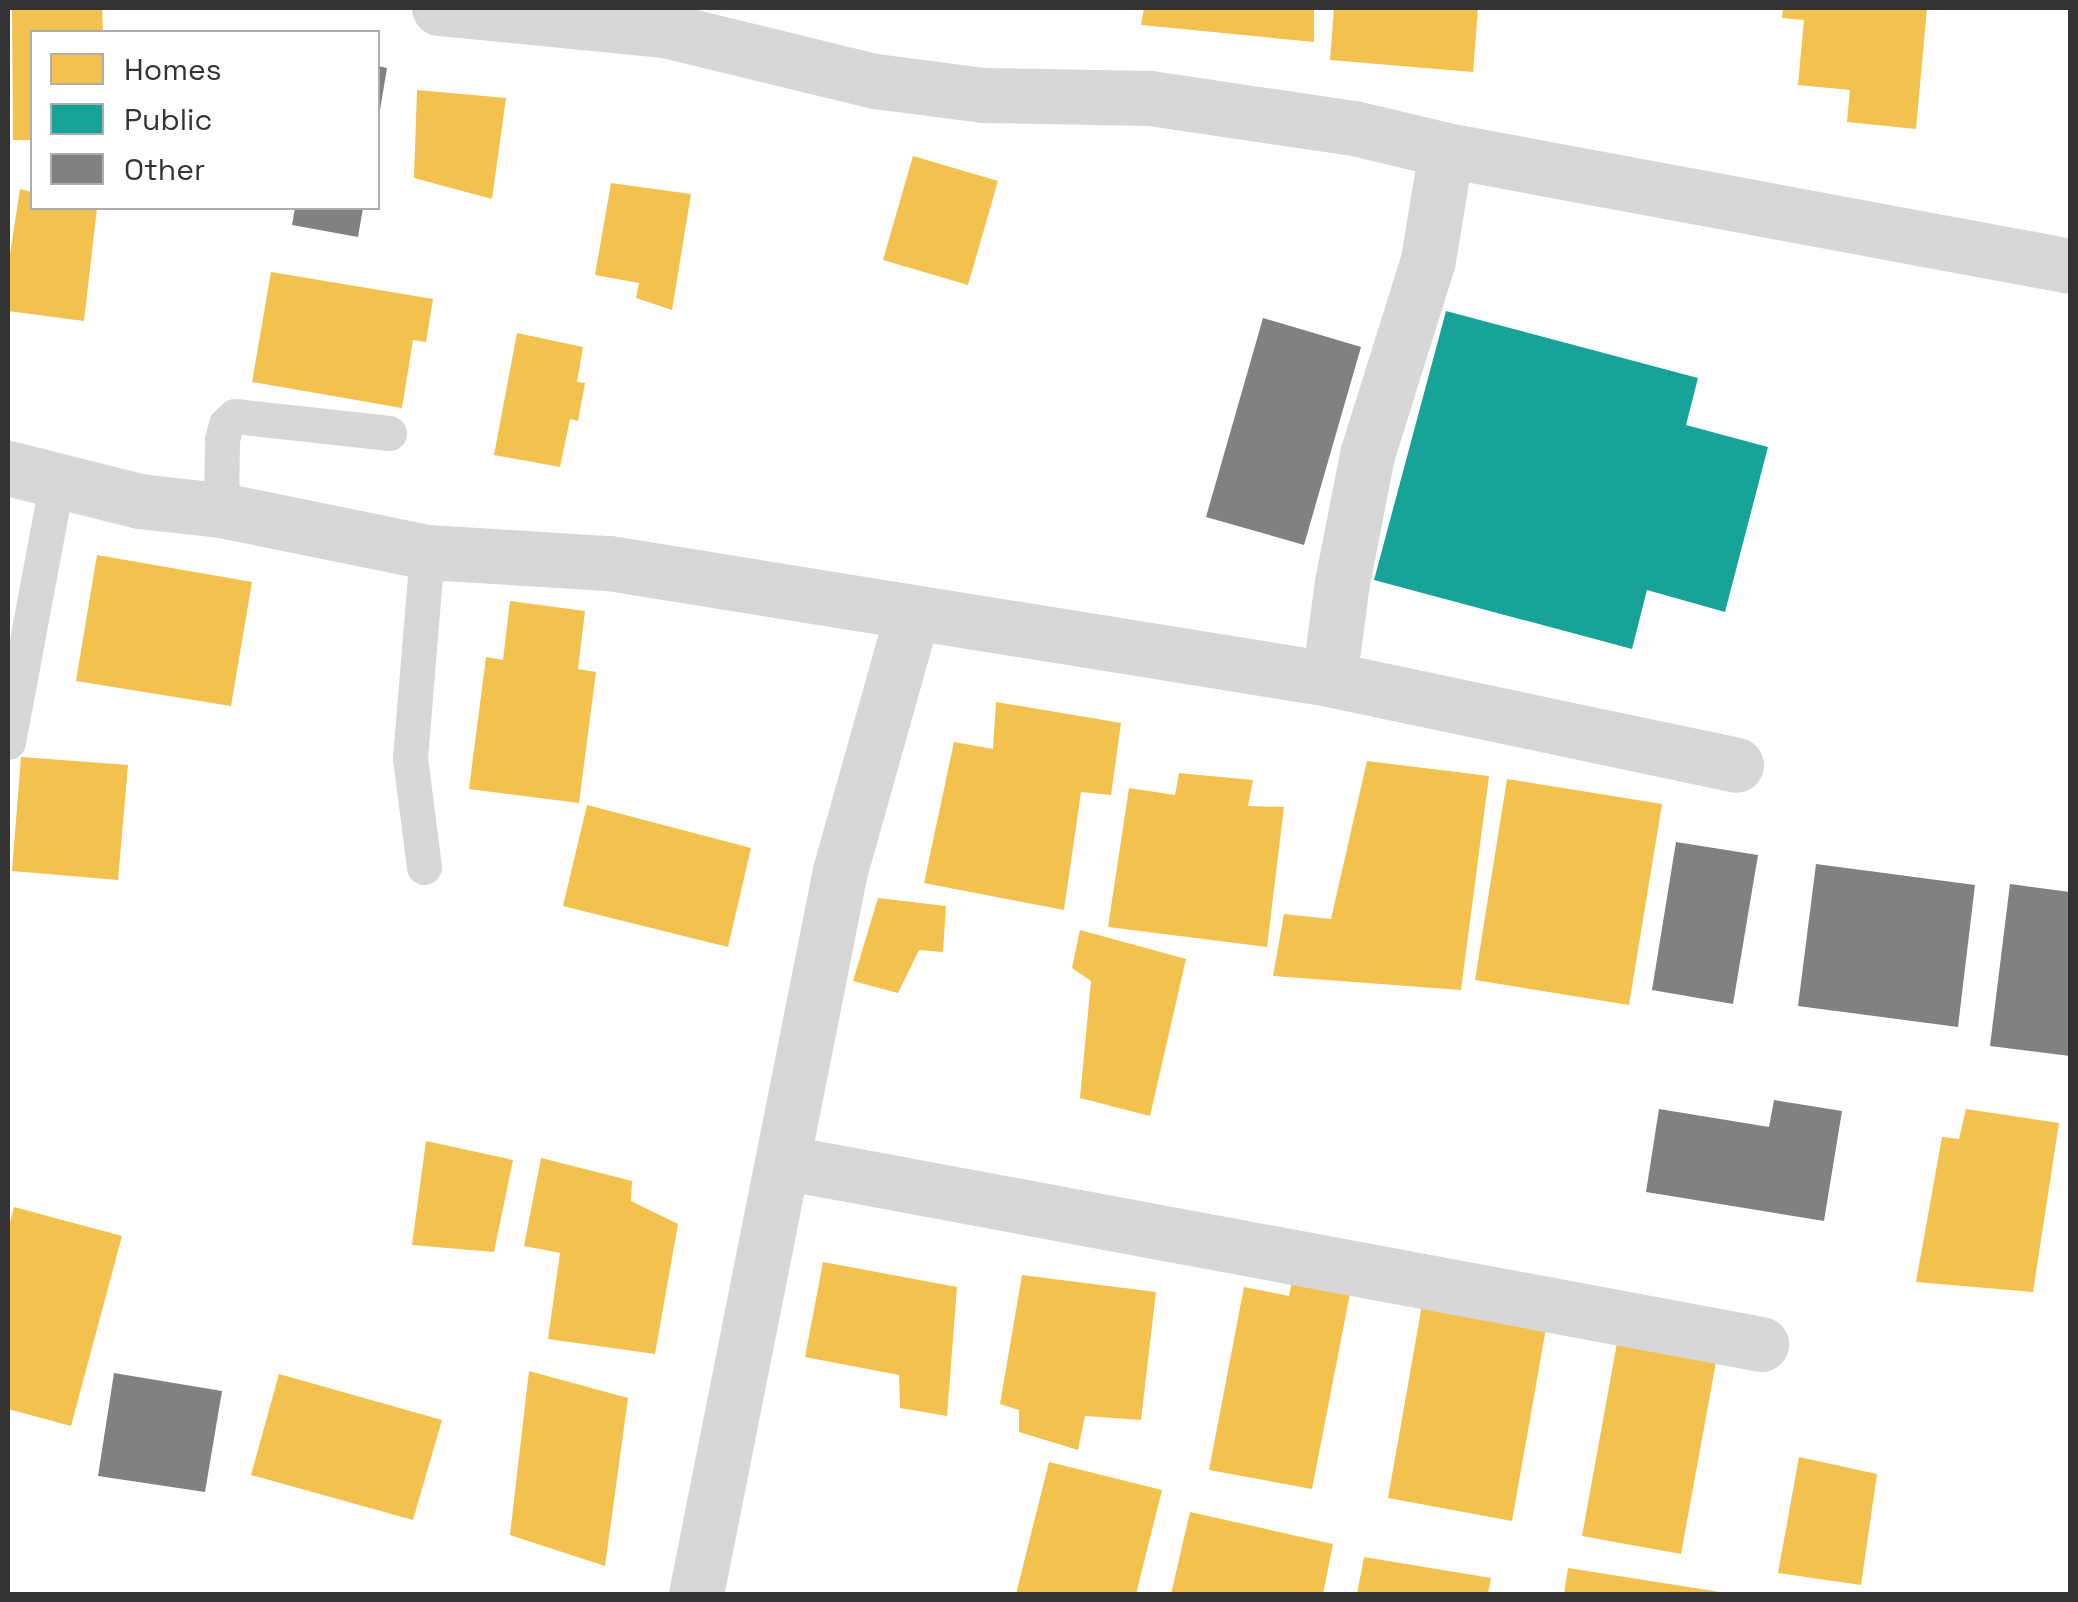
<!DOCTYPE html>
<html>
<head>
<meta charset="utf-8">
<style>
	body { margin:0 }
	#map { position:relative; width:2078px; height:1602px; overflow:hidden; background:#fff; font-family:"Space Grotesk",sans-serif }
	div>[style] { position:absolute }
	.homes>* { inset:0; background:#f2c14e }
	.public>* { inset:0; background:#17a398 }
	.building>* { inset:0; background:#818181 }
	.lane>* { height:35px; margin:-17.5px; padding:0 17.5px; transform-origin:17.5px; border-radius:17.5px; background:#d7d7d7 }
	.street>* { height:55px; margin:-27.5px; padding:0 27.5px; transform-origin:27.5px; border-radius:27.5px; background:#d7d7d7 }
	span { translate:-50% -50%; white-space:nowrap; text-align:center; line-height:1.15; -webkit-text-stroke:10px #fff; paint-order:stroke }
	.frame { position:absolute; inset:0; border:10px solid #333; pointer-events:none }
	.legend { position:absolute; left:30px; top:30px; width:350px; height:180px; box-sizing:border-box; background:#fff; border:2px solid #adadad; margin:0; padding:12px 18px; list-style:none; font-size:30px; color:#333 }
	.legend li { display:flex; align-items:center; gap:20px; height:50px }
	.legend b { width:50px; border:2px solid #adadad }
</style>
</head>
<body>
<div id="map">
	<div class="homes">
		<div style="clip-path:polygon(12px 8px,102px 8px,103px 32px,32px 32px,32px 140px,13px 140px)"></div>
		<div style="clip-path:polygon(1144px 8px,1314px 8px,1314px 42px,1141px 25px)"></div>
		<div style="clip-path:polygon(1334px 8px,1478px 8px,1473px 72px,1330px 60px)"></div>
		<div style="clip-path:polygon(1783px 8px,1927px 8px,1916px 129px,1847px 122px,1850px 90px,1798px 85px,1804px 20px,1782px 18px)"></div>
		<div style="clip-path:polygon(417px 90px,506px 98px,492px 199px,414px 178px)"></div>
		<div style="clip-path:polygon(913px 156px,998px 181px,968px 285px,883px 260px)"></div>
		<div style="clip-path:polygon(611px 183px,691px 194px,672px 310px,636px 298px,639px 283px,595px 275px)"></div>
		<div style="clip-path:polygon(20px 189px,32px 192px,32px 208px,97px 208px,84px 321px,8px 311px,8px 267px)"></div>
		<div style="clip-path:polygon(271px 272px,433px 299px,426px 342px,413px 340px,402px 408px,252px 382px)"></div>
		<div style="clip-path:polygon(517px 333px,583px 347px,577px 382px,585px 383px,578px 421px,570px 419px,560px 467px,494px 455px)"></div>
		<div style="clip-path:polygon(97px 555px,252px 582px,231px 706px,76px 681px)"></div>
		<div style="clip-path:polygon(510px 601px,585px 611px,578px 669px,596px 672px,579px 803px,469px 789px,486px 657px,503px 660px)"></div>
		<div style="clip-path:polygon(996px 702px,1121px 723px,1111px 795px,1081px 792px,1064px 910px,924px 883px,954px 742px,993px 749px)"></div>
		<div style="clip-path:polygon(21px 757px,128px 765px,118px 880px,12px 871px)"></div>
		<div style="clip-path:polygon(1367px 761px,1489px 776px,1461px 990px,1273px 976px,1284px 914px,1331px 919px)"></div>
		<div style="clip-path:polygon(1179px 773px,1253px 780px,1248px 806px,1284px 807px,1267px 947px,1108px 927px,1129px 788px,1175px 795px)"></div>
		<div style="clip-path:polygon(1507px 779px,1662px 804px,1629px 1005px,1475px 980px)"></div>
		<div style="clip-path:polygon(587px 805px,751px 848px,728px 947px,563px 906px)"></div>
		<div style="clip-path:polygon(878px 898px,946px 906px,943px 952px,919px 950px,898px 993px,853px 981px)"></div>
		<div style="clip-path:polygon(1080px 930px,1186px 959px,1150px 1116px,1080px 1098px,1091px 981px,1072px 968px)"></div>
		<div style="clip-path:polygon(1966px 1109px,2059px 1123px,2033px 1292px,1916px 1282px,1942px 1137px,1959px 1139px)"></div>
		<div style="clip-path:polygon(426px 1141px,513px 1160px,494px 1252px,412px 1245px)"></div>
		<div style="clip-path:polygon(541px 1158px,632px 1181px,631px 1201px,678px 1224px,655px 1354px,548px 1339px,560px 1253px,524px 1246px)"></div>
		<div style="clip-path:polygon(14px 1207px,122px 1236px,71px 1426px,8px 1409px,8px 1230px)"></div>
		<div style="clip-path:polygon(823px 1262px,957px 1287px,947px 1416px,900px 1408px,899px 1375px,805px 1357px)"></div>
		<div style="clip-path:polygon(1295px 1266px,1353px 1278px,1312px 1489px,1209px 1470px,1244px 1287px,1289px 1296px)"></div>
		<div style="clip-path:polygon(1022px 1275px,1156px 1292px,1141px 1420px,1085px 1416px,1078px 1450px,1019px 1432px,1019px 1410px,1000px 1404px)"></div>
		<div style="clip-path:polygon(1422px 1305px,1546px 1328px,1512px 1521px,1388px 1498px)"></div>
		<div style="clip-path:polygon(1617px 1343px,1716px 1362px,1681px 1554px,1582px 1536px)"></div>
		<div style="clip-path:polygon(529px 1371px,628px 1398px,605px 1566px,510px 1535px)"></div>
		<div style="clip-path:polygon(279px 1374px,442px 1420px,413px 1520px,251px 1475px)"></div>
		<div style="clip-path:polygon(1799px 1457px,1877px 1474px,1861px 1585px,1778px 1573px)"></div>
		<div style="clip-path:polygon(1049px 1462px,1162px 1490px,1136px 1594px,1016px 1594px)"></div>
		<div style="clip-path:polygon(1190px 1512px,1333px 1544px,1323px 1594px,1171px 1594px)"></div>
		<div style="clip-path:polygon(1364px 1557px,1491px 1578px,1488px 1594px,1357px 1594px)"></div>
		<div style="clip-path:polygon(1568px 1568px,1720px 1592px,1720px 1594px,1564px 1594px)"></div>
	</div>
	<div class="public">
		<div style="clip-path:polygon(1446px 311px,1698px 378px,1686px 425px,1768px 447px,1725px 612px,1647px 590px,1632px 649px,1374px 580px)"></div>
	</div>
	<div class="building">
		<div style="clip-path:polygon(378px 66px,387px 68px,380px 110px,378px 110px)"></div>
		<div style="clip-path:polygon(295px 208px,363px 208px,358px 237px,292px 225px)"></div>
		<div style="clip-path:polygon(1263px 318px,1361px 347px,1304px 545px,1206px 517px)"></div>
		<div style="clip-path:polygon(1676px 842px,1758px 855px,1733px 1004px,1652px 990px)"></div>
		<div style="clip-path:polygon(1816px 864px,1975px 885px,1958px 1027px,1798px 1006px)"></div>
		<div style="clip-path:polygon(2010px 884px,2070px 892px,2070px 1056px,1990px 1046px)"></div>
		<div style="clip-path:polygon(1774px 1100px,1842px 1111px,1824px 1221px,1646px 1192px,1659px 1109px,1769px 1127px)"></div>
		<div style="clip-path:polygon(114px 1373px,222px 1391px,205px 1492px,98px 1476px)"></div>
	</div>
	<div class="lane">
		<div style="left:221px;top:510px;width:70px;rotate:-89.2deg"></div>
		<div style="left:222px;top:440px;width:16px;rotate:-76deg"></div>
		<div style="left:226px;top:424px;width:12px;rotate:-42deg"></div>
		<div style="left:235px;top:416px;width:155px;rotate:6.3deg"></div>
		<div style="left:8px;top:742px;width:266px;rotate:-79.4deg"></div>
		<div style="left:424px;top:867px;width:110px;rotate:-97.3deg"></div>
		<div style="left:410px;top:758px;width:207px;rotate:-85.3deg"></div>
	</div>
	<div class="street">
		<div style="left:439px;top:8px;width:227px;rotate:5.6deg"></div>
		<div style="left:665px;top:30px;width:216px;rotate:13.7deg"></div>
		<div style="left:875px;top:81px;width:109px;rotate:7.4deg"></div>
		<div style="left:983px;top:95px;width:167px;rotate:1deg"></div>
		<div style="left:1150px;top:98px;width:206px;rotate:8.4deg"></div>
		<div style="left:1354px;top:128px;width:95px;rotate:13.4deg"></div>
		<div style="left:1446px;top:150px;width:111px;rotate:99.3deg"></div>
		<div style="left:1428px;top:260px;width:204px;rotate:107.4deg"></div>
		<div style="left:1367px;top:455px;width:129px;rotate:101.1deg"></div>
		<div style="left:1342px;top:582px;width:98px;rotate:97.6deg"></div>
		<div style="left:1446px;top:150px;width:635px;rotate:10.53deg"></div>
		<div style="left:8px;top:468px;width:135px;rotate:14.1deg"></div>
		<div style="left:139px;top:501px;width:82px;rotate:6.3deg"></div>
		<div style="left:221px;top:510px;width:210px;rotate:11.5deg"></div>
		<div style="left:427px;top:552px;width:182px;rotate:3.5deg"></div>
		<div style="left:609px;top:563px;width:729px;rotate:9.15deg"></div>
		<div style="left:1329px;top:679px;width:416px;rotate:11.9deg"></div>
		<div style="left:783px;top:1162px;width:995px;rotate:10.54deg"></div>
		<div style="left:696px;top:1594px;width:737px;rotate:-78.74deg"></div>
		<div style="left:840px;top:871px;width:267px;rotate:-74.3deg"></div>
	</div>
	<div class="frame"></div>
	<ul class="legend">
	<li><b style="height:28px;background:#f2c14e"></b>Homes</li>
	<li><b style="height:28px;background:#17a398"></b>Public</li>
	<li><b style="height:28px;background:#818181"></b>Other</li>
	</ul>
</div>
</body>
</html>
